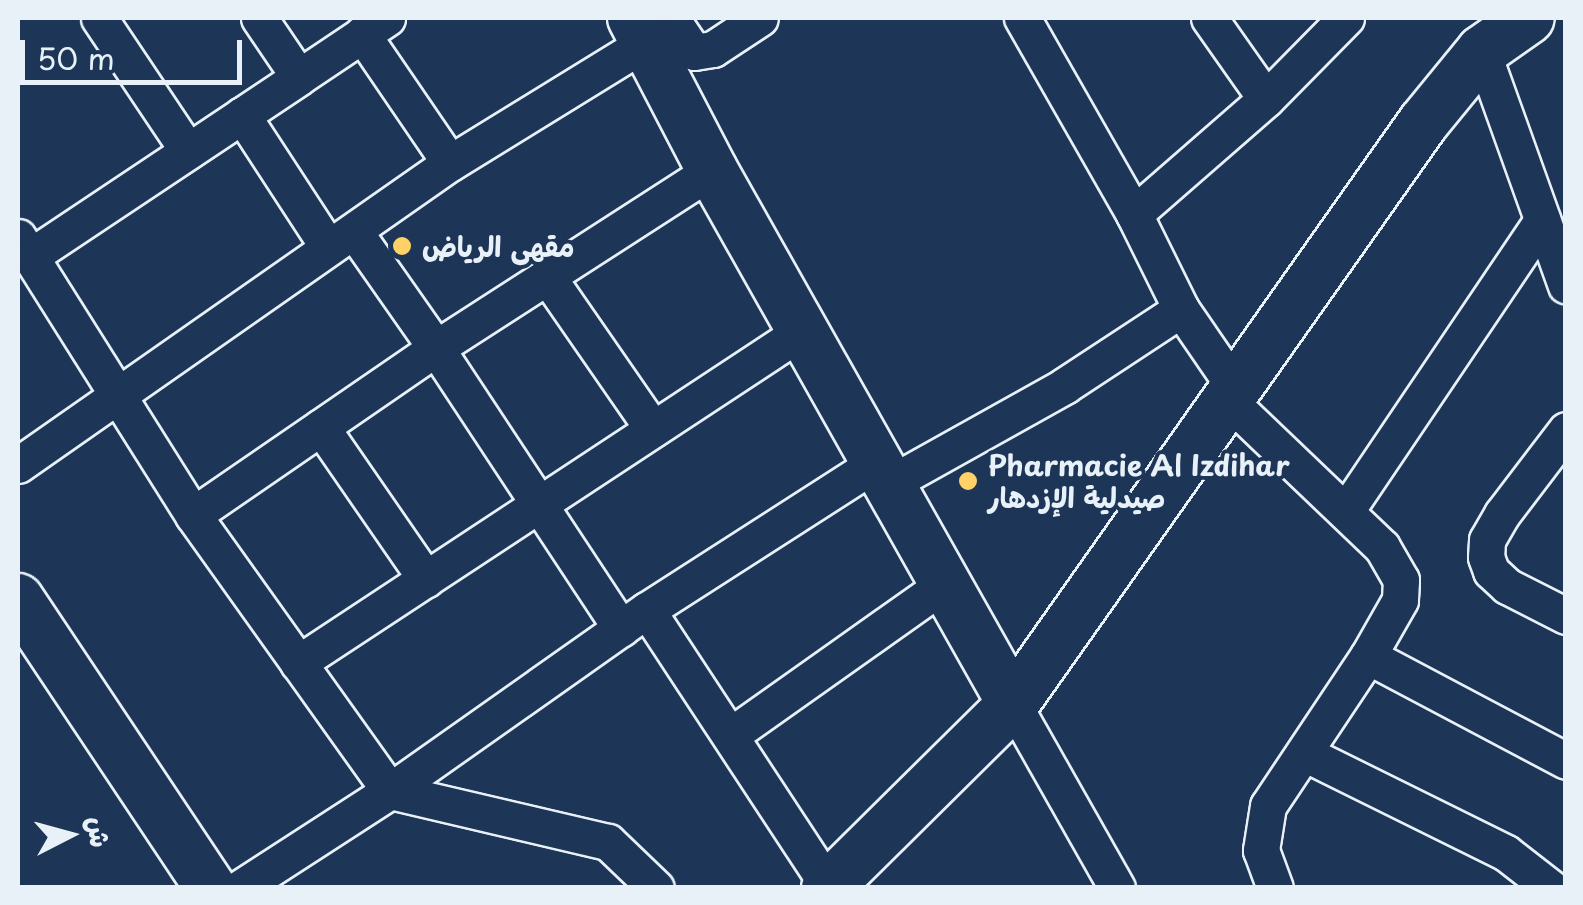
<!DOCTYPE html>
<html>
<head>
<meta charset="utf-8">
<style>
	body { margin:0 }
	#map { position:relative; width:1583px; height:905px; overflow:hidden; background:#1d3557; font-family:"Playpen Sans","Playpen Sans Arabic",sans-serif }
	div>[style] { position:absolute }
	.roads { filter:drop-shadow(2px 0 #e8f1f8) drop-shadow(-2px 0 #e8f1f8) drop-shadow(0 2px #e8f1f8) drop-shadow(0 -2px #e8f1f8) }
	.street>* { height:35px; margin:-17.5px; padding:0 17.5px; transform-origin:17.5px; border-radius:17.5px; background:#1d3557 }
	.secondary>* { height:50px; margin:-25px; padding:0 25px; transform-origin:25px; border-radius:25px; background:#1d3557 }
	.dots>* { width:28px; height:28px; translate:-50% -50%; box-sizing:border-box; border:5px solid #1d3557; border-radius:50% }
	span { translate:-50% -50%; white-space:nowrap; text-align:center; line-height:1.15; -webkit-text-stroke:8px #1d3557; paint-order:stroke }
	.poi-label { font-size:28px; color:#e8f1f8; font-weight:700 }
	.left { translate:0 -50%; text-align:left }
	.frame { position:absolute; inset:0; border:20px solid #e8f1f8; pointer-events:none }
	.north { position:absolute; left:20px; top:785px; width:100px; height:100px; -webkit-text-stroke:8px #1d3557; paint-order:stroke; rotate:84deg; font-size:28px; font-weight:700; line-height:40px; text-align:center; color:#e8f1f8 }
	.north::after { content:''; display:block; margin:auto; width:35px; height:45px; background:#e8f1f8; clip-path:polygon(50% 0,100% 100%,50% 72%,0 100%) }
	.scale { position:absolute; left:20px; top:40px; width:222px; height:45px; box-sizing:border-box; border:5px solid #e8f1f8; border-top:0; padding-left:12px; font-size:30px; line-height:35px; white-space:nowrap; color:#e8f1f8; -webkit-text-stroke:8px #1d3557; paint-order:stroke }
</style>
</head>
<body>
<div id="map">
	<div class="roads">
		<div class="street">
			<div style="left:99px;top:18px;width:160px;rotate:56.2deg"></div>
			<div style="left:259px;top:18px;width:71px;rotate:55.9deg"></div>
			<div style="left:299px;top:77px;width:106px;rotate:-33.8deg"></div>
			<div style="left:671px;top:18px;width:41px;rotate:55.9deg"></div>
			<div style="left:694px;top:52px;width:19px;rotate:-9deg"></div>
			<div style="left:713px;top:49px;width:56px;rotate:-33.4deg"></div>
			<div style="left:1209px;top:18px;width:99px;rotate:54.9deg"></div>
			<div style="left:362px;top:34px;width:156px;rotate:55.7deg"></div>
			<div style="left:1482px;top:51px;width:249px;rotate:70.3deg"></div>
			<div style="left:242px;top:115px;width:158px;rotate:56.9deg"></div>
			<div style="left:1134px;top:214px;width:175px;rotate:-41.1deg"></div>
			<div style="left:1266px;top:99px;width:114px;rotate:-45.4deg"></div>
			<div style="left:354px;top:231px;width:143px;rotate:55deg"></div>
			<div style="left:436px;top:348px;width:328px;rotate:-32.8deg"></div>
			<div style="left:18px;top:237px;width:328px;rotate:57.8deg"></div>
			<div style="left:193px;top:515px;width:339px;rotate:54.5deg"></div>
			<div style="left:390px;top:791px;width:224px;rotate:13.2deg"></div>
			<div style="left:608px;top:842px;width:66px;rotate:43.8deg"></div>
			<div style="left:31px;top:256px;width:322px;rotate:-33.7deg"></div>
			<div style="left:547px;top:276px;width:186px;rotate:55.3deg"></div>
			<div style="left:1181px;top:309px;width:96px;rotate:55.6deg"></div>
			<div style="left:1226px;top:398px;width:216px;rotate:43.7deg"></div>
			<div style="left:1382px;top:547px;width:38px;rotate:60deg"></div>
			<div style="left:1401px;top:580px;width:20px;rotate:93deg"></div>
			<div style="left:1400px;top:600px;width:64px;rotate:119.7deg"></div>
			<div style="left:1368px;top:656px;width:180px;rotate:123.7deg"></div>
			<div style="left:1268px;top:806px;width:45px;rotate:99deg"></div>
			<div style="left:1261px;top:850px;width:40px;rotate:69.8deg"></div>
			<div style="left:321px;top:427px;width:185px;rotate:55.4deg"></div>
			<div style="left:1566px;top:430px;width:106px;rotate:127.3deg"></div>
			<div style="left:1502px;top:514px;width:30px;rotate:120deg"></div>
			<div style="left:1487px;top:540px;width:17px;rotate:93deg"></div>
			<div style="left:1486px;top:557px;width:15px;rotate:70deg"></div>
			<div style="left:1491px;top:571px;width:22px;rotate:43deg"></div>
			<div style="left:1507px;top:586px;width:66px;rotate:27deg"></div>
			<div style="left:18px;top:465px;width:527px;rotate:-34.96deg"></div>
			<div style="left:450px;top:163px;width:231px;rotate:-31.6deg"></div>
			<div style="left:889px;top:484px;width:201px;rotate:-29.2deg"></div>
			<div style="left:1064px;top:386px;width:140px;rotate:-33.3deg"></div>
			<div style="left:1181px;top:309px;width:106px;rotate:-116.3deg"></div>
			<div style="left:1134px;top:214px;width:226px;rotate:-119.7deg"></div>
			<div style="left:1346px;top:511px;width:351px;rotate:-56deg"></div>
			<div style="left:193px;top:515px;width:295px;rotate:-34.5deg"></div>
			<div style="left:436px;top:348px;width:336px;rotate:56.6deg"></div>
			<div style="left:647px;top:610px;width:330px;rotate:56.7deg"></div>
			<div style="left:1368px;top:656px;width:224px;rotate:27.9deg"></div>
			<div style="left:298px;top:663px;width:604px;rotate:-33.37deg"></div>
			<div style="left:1013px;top:704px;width:211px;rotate:60.5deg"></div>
			<div style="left:731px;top:735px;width:260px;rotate:-35.3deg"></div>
			<div style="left:1304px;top:753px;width:225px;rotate:26.3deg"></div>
			<div style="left:1506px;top:853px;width:57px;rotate:37.9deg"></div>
			<div style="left:240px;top:888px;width:179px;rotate:-32.9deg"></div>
			<div style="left:390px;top:791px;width:314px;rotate:-35.2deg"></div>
			<div style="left:647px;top:610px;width:272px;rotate:-32.7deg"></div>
		</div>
		<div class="secondary">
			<div style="left:633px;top:18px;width:171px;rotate:62.5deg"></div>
			<div style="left:712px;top:170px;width:613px;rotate:60.59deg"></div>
			<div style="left:18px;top:599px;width:348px;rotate:56.3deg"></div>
			<div style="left:827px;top:888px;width:262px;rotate:-44.7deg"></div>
			<div style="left:1013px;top:704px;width:711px;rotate:-54.79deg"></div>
			<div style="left:1423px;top:123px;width:93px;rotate:-50.7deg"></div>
			<div style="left:1482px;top:51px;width:57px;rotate:-35.1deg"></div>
		</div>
	</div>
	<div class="dots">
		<div style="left:402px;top:246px;background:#ffd166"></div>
		<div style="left:968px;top:481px;background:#ffd166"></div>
	</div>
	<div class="poi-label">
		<span class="left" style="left:422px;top:246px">مقهى الرياض</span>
		<span class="left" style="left:988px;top:481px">Pharmacie Al Izdihar<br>صيدلية الإزدهار</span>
	</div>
	<div class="frame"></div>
	<div class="north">ش</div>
	<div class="scale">50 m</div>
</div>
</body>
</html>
